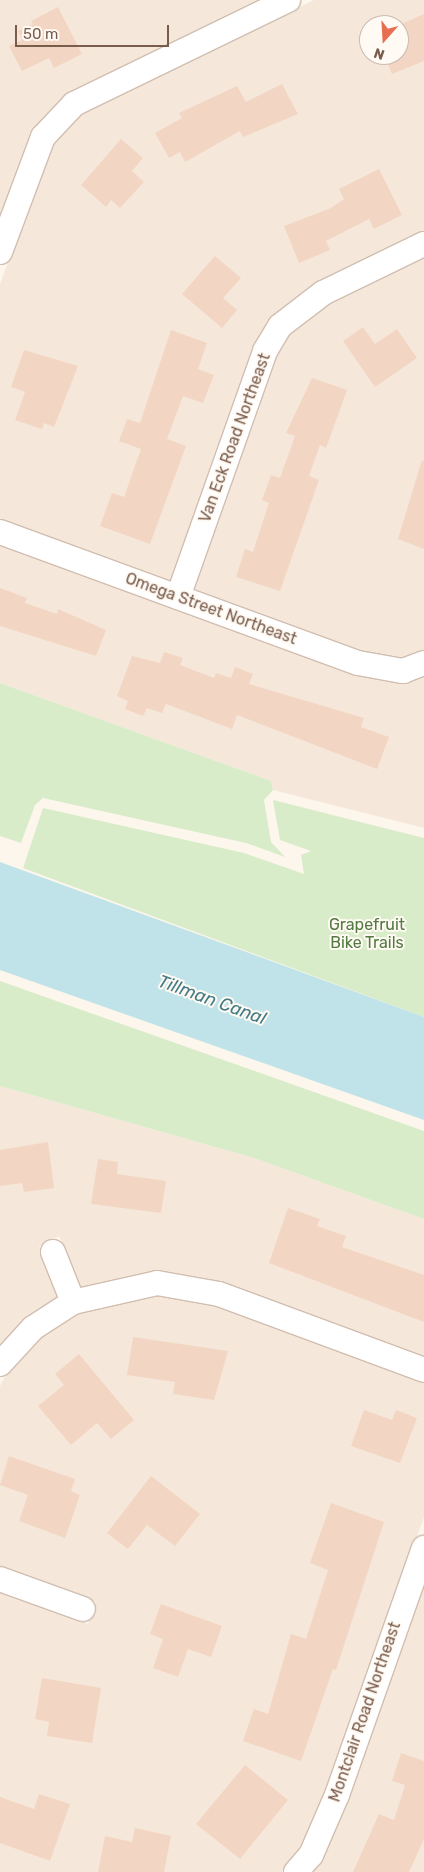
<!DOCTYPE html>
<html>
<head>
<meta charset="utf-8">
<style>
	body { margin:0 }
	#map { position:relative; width:424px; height:1872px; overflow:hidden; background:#fdf6ec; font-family:Rubik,sans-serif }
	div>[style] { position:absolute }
	.residential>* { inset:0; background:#f5e8da }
	.green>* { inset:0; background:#d8ecc9 }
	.water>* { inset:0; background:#bfe3e8 }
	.building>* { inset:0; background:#f3d5c3 }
	.roads { filter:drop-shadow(1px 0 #d1beb0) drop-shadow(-1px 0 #d1beb0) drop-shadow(0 1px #d1beb0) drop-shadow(0 -1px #d1beb0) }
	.minor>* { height:24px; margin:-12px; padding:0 12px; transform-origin:12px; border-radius:12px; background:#fff }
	span { translate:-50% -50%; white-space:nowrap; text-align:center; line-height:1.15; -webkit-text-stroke:4px #fffaf3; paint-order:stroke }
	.street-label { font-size:16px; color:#7a5c4d }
	.park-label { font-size:16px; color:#537a41 }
	.water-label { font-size:18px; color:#437c86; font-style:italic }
	.north { position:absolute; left:359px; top:15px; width:50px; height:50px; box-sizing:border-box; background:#fffaf3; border:1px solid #cabbb1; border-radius:50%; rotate:199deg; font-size:14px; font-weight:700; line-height:20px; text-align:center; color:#7a5c4d }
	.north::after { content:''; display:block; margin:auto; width:18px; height:22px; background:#e76f51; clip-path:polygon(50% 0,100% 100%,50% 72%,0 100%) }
	.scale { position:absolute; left:15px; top:25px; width:154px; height:22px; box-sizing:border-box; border:2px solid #7a5c4d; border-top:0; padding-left:6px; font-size:15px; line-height:18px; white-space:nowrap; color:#7a5c4d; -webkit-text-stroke:4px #fffaf3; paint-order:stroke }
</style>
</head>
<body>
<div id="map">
	<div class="residential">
		<div style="clip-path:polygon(0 0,262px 0,70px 93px,33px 133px,0 221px)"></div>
		<div style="clip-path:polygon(evenodd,314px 0,424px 0,424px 232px,318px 282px,273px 317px,172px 582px,0 519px,0 284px,52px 143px,79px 114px,314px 0,369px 25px,399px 25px,399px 55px,369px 55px,369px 25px)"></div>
		<div style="clip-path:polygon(424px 257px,424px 651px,402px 659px,362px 652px,192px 589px,274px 356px,288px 334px,327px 303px)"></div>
		<div style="clip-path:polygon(0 544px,354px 675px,405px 682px,424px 675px,424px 828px,273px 790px,271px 781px,0 683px)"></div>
		<div style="clip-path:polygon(0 1086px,254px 1158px,424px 1219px,424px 1357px,223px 1283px,156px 1271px,80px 1289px,59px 1236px,39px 1247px,59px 1298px,0 1347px)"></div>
		<div style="clip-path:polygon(157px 1295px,216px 1305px,424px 1382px,424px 1517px,328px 1791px,303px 1848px,282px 1872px,0 1872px,0 1592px,88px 1624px,96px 1602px,0 1566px,0 1386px,11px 1366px,39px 1337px,76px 1313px)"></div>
		<div style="clip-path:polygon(424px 1579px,424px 1872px,310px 1872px)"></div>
	</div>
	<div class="green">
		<div style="clip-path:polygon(0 683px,271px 781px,273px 790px,264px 800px,271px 842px,285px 857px,246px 843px,43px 798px,35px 805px,21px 843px,0 836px)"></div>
		<div style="clip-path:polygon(273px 800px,424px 838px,424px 1017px,23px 868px,43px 808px,244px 853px,304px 874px,301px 855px,311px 851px,280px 840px)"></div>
		<div style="clip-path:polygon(0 981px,424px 1131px,424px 1219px,254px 1158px,0 1086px)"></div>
	</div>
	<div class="water">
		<div style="clip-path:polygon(0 862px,424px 1017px,424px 1120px,0 970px)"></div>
	</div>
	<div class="building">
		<div style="clip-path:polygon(58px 7px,82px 54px,54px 68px,49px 58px,22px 71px,9px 46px,22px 40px,18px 31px,33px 24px,31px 21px)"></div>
		<div style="clip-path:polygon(424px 14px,424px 61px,392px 74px,384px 55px,399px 55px,399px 25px)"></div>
		<div style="clip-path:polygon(282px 84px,298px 114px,243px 137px,240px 131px,185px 162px,180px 152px,169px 158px,155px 133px,182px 118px,179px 113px,237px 86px,246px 102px)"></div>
		<div style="clip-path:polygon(121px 139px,143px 158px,132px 171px,144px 182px,120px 208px,111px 200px,106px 207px,81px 185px)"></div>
		<div style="clip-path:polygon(379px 169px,402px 215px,374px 229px,369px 219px,326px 241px,330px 250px,299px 263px,284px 226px,331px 208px,344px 199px,339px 189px)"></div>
		<div style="clip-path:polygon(215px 256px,241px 278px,223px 298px,237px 310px,222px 328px,182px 294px)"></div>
		<div style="clip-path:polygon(363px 327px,375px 344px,397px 329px,417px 358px,375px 387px,343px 341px)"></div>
		<div style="clip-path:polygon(171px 330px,207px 343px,198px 369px,214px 375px,203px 403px,183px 396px,167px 439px,186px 446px,150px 544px,100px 526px,112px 493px,124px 497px,141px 449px,119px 441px,127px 419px,140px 423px)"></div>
		<div style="clip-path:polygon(24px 350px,78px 366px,54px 427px,44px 423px,42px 429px,15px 420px,25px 392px,11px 387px)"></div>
		<div style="clip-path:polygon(312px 378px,347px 390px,326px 448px,320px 445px,309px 476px,319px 480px,280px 591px,236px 577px,245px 549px,253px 552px,269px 503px,262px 500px,271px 475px,280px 478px,295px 436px,286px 433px)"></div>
		<div style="clip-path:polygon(422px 460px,424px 461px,424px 549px,398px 539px)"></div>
		<div style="clip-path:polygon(0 588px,27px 598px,25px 603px,57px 614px,58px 609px,106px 630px,96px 656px,0 626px)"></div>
		<div style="clip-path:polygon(164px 652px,183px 658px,180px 665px,214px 678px,216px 673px,231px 678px,235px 667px,253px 674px,249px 684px,364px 718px,361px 727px,389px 737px,377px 769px,237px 715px,232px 729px,166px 704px,162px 713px,147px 708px,143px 716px,125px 709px,128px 701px,117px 696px,132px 656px,160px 663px)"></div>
		<div style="clip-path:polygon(48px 1142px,54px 1188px,24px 1192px,22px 1183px,0 1186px,0 1150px)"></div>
		<div style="clip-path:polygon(98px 1159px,118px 1162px,117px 1174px,166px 1181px,161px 1213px,91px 1204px)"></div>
		<div style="clip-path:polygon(288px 1208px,320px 1219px,317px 1226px,346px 1236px,342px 1247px,424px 1275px,424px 1322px,269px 1263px)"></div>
		<div style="clip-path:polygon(133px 1337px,228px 1351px,214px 1400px,173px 1394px,175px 1382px,127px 1375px)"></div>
		<div style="clip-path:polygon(79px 1354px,134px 1420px,111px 1439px,97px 1423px,71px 1445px,38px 1406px,64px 1385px,55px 1374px)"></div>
		<div style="clip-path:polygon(364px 1410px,392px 1420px,396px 1410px,417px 1418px,400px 1463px,351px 1446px)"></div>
		<div style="clip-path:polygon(9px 1456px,75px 1479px,71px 1491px,80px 1495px,65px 1538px,19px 1521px,28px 1495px,0 1485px)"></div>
		<div style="clip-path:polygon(151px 1476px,200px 1514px,175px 1546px,147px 1525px,128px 1549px,107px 1533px)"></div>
		<div style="clip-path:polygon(331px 1503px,384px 1522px,336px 1670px,333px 1669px,301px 1761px,243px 1741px,254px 1709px,268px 1714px,291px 1634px,306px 1639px,328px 1570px,310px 1563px)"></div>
		<div style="clip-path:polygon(161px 1604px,222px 1626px,211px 1657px,188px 1649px,178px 1677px,153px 1668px,163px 1639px,150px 1634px)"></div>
		<div style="clip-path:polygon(42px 1678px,101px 1688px,92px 1743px,47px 1736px,49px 1722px,35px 1719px)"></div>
		<div style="clip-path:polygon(401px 1753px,424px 1761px,424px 1839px,409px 1872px,353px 1872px,379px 1814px,394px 1820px,405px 1785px,392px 1781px)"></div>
		<div style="clip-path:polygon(245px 1765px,288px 1800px,240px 1859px,196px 1824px)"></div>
		<div style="clip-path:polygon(39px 1794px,70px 1804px,50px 1861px,0 1843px,0 1797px,34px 1809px)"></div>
		<div style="clip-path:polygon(135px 1828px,171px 1836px,164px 1872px,98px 1872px,105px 1836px,132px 1842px)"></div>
	</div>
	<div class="roads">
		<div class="minor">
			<div style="left:0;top:252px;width:123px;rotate:-69.5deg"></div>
			<div style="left:43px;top:137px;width:45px;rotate:-46.8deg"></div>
			<div style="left:74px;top:104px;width:238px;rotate:-25.9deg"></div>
			<div style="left:0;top:532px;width:381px;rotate:20.1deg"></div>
			<div style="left:358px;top:663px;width:46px;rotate:10.1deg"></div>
			<div style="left:403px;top:671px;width:22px;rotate:-21deg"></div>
			<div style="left:178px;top:597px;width:261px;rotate:-70.5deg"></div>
			<div style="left:265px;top:351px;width:29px;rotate:-59deg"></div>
			<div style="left:280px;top:326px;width:54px;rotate:-37.5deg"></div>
			<div style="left:323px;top:293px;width:112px;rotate:-25.9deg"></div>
			<div style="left:53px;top:1252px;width:54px;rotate:68.2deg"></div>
			<div style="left:0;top:1364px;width:49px;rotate:-47.5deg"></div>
			<div style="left:33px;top:1328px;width:48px;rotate:-33deg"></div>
			<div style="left:73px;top:1302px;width:86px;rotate:-12.7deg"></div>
			<div style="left:157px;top:1283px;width:63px;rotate:10.1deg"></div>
			<div style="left:219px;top:1294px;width:219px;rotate:20.3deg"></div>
			<div style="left:0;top:1579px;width:88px;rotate:19.9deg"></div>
			<div style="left:296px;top:1872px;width:23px;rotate:-49deg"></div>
			<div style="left:311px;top:1855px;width:65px;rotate:-66.6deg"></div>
			<div style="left:337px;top:1795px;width:262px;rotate:-70.6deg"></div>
		</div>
	</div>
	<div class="street-label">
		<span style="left:235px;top:438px;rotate:-70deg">Van Eck Road Northeast</span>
		<span style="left:211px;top:609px;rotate:20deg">Omega Street Northeast</span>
		<span style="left:365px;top:1712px;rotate:-71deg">Montclair Road Northeast</span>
	</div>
	<div class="park-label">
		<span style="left:367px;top:934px">Grapefruit<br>Bike Trails</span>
	</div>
	<div class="water-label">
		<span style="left:212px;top:1000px;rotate:20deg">Tillman Canal</span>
	</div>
	<div class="north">N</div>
	<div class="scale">50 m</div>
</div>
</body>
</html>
